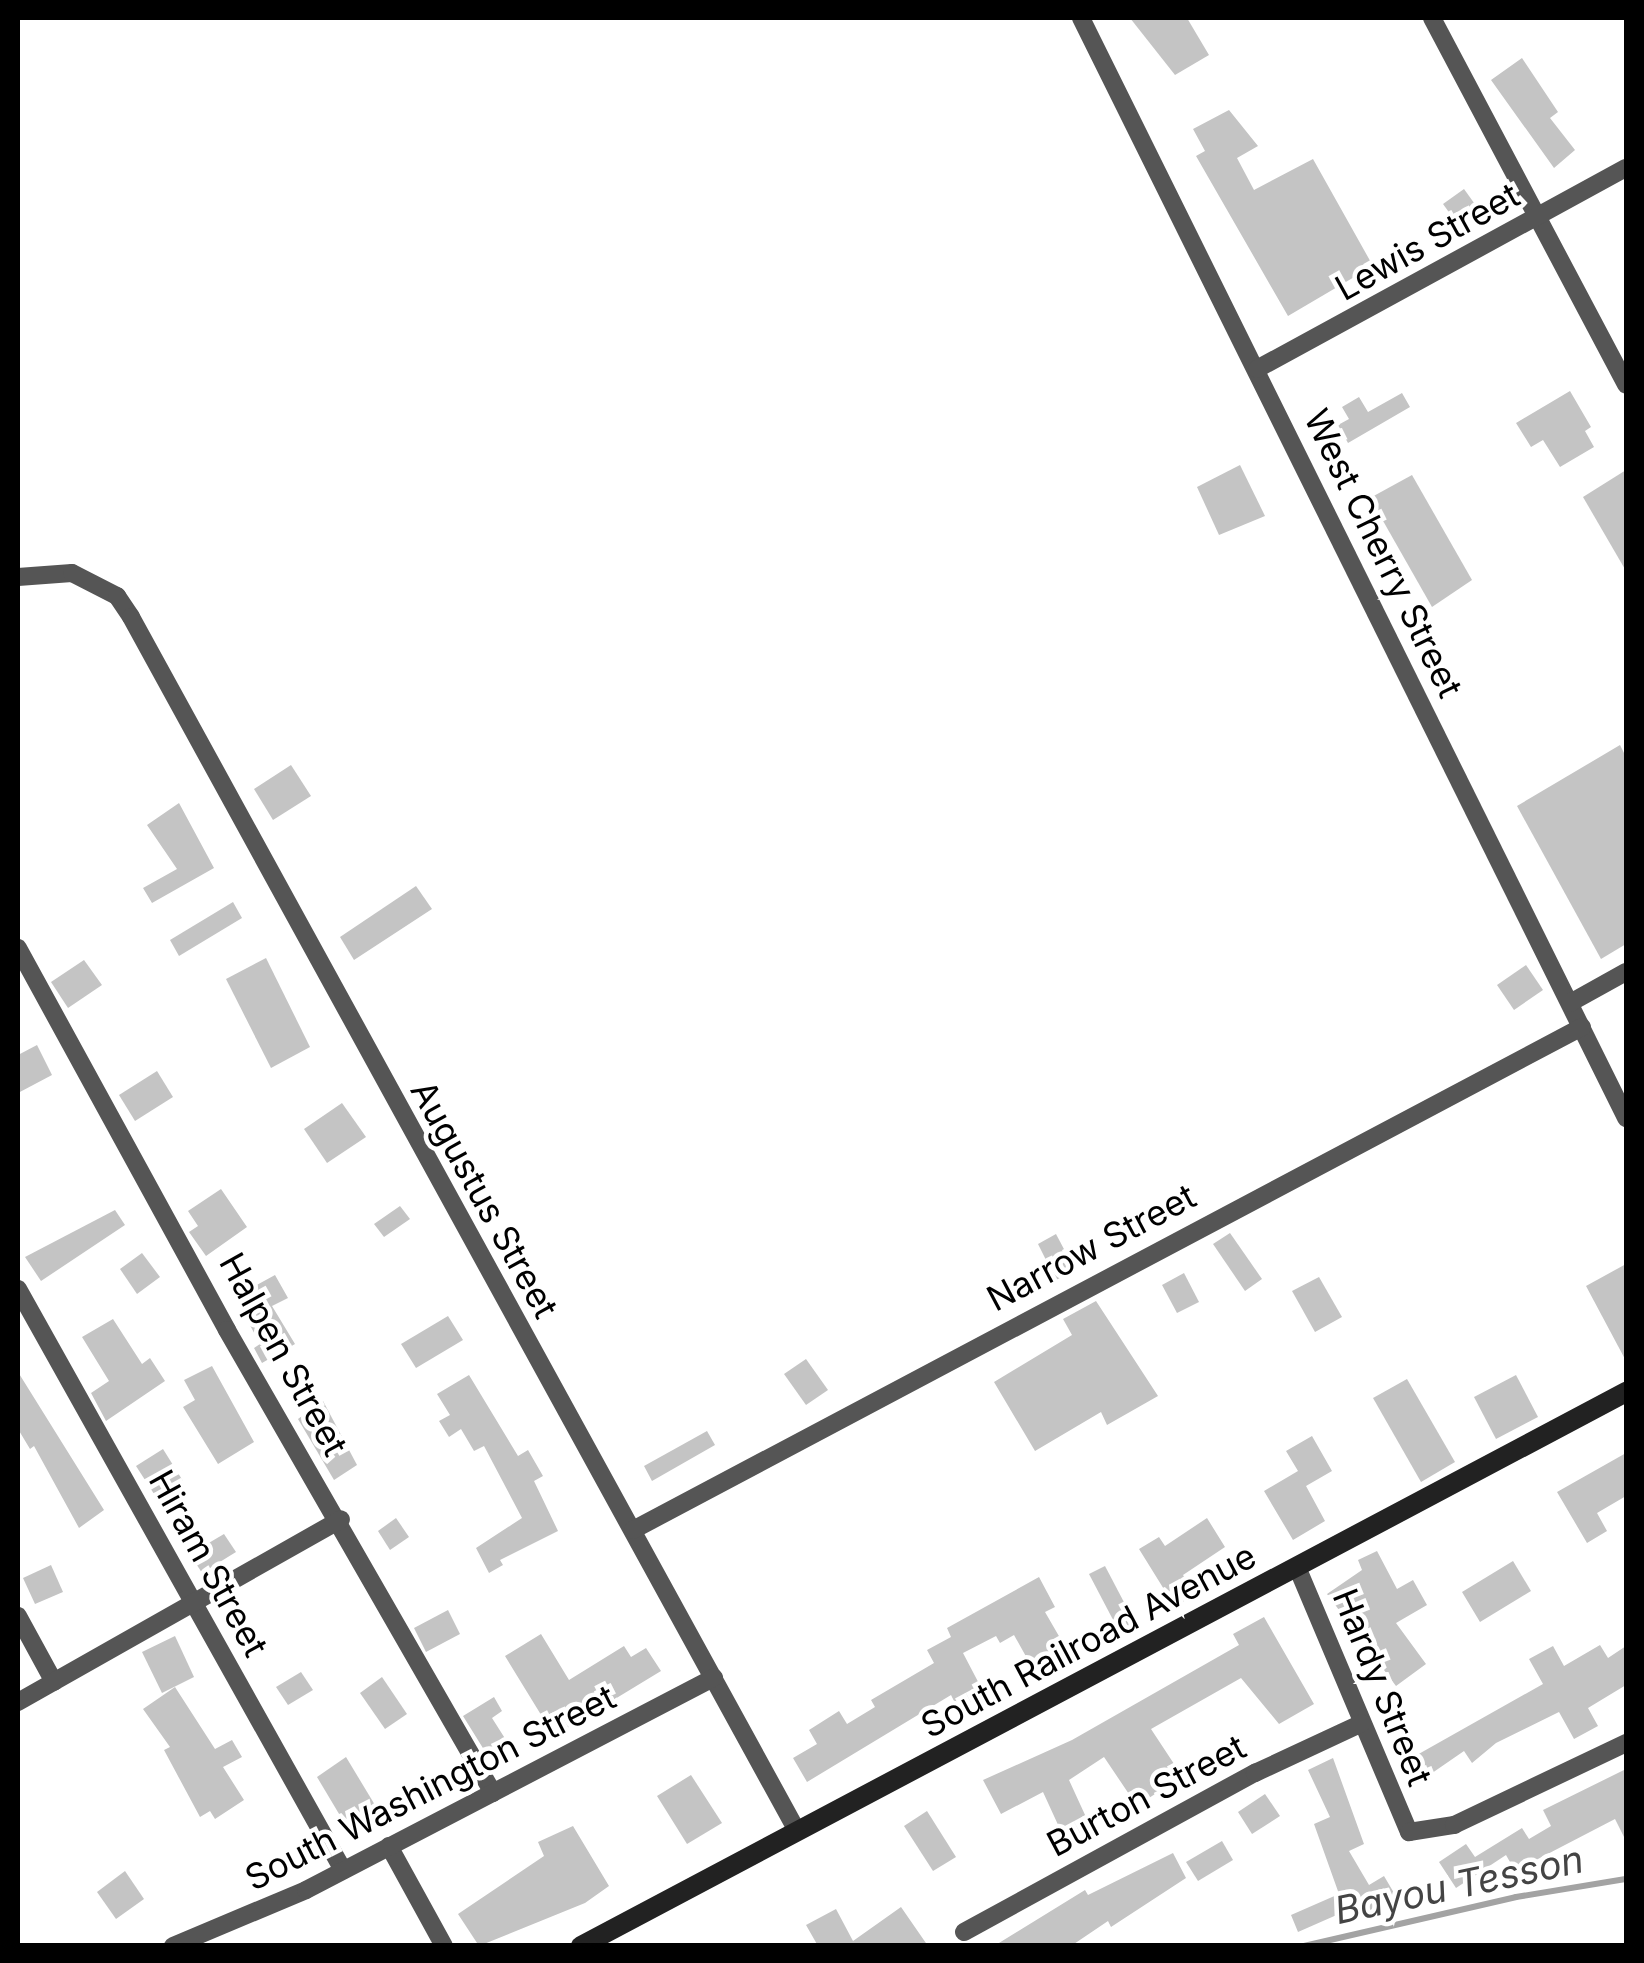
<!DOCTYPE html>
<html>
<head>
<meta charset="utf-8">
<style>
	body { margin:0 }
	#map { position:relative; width:1644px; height:1963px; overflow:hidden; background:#fff; font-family:Inter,sans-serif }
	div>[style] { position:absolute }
	.stream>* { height:6px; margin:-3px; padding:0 3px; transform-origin:3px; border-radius:3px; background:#a3a3a3 }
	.building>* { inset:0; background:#c4c4c4 }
	.street>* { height:18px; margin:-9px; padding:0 9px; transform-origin:9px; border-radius:9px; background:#555 }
	.secondary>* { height:20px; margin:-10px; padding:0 10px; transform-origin:10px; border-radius:10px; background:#222 }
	span { translate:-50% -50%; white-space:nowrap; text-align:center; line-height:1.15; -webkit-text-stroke:9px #fff; paint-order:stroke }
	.street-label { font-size:35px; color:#000 }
	.water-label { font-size:38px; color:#444; font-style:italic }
	.frame { position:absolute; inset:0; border:20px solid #000; pointer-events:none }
</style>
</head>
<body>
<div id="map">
	<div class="stream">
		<div style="left:1188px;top:1946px;width:13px"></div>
		<div style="left:1304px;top:1946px;width:218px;rotate:-13deg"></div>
		<div style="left:1516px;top:1897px;width:111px;rotate:-9.3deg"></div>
	</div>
	<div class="building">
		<div style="clip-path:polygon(1130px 18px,1187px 18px,1209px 55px,1175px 75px)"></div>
		<div style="clip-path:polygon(1522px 58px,1558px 112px,1550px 118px,1575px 150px,1554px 168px,1491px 80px)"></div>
		<div style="clip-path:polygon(1229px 110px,1258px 146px,1237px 158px,1254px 190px,1313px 159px,1373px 266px,1288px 316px,1196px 156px,1205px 151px,1193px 129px)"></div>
		<div style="clip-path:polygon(1464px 189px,1482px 214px,1461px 229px,1443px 204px)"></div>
		<div style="clip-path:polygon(1570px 391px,1591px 427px,1585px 431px,1594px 447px,1560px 467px,1543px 440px,1531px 447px,1516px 423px)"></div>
		<div style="clip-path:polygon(1402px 393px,1410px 407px,1348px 443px,1338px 425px,1349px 419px,1342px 407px,1359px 397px,1368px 412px)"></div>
		<div style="clip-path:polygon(1240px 465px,1265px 516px,1219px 535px,1197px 487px)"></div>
		<div style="clip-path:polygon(1626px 470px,1626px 571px,1583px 497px)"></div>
		<div style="clip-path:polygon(1412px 475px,1472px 580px,1432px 607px,1370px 498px)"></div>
		<div style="clip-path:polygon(1620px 745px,1626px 757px,1626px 944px,1601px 959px,1517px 806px)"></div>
		<div style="clip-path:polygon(291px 765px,311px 796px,273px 820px,254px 789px)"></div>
		<div style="clip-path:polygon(179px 803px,214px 868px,152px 903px,143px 888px,177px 869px,147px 825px)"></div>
		<div style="clip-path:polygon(416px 886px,432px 909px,354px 960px,340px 937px)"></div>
		<div style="clip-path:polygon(233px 902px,242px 918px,179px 956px,170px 940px)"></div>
		<div style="clip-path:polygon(266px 958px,310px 1047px,271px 1068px,226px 979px)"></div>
		<div style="clip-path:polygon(84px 960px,102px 985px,68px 1008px,51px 982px)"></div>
		<div style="clip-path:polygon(1526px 965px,1543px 990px,1514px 1010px,1497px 985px)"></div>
		<div style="clip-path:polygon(37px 1045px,52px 1075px,18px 1093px,18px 1055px)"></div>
		<div style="clip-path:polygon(157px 1071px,173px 1097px,135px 1121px,119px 1095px)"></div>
		<div style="clip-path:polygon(342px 1103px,366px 1137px,327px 1163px,304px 1129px)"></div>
		<div style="clip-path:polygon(221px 1189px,247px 1227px,206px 1256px,189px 1232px,198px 1226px,188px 1211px)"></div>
		<div style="clip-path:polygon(400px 1206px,410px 1219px,384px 1237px,374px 1224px)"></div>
		<div style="clip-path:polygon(115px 1210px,125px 1225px,41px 1281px,25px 1257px)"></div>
		<div style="clip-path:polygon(1230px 1233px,1262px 1279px,1245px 1291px,1213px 1244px)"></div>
		<div style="clip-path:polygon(1056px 1234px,1075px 1270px,1056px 1280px,1038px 1244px)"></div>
		<div style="clip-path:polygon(142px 1253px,160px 1277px,137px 1294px,120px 1269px)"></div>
		<div style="clip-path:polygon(1626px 1264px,1626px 1361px,1586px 1286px)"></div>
		<div style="clip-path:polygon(1184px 1273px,1199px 1302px,1177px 1313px,1162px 1285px)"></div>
		<div style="clip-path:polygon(275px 1275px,288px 1298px,272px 1306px,295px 1344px,262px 1363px,254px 1348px,260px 1344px,235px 1297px)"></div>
		<div style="clip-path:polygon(1319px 1277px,1342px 1317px,1315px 1332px,1292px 1291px)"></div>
		<div style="clip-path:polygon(1096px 1301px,1158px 1396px,1107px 1425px,1101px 1412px,1035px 1451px,994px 1382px,1072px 1335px,1063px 1319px)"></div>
		<div style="clip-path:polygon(448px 1316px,463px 1340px,416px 1368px,401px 1344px)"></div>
		<div style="clip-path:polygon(113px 1319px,142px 1364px,150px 1358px,165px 1381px,106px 1421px,91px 1393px,109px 1381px,82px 1337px)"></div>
		<div style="clip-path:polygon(806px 1359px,828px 1390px,806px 1405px,784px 1374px)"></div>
		<div style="clip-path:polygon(212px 1366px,254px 1442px,218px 1464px,183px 1407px,195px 1400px,184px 1380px)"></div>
		<div style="clip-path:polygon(18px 1372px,104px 1510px,79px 1528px,34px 1446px,30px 1449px,18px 1429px)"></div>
		<div style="clip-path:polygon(469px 1375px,518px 1456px,528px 1450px,543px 1476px,534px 1481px,558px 1531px,500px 1560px,503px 1565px,489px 1573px,476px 1548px,522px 1518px,484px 1446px,474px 1451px,461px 1429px,449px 1437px,439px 1421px,450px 1415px,437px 1394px)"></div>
		<div style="clip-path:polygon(1516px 1375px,1538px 1417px,1496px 1439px,1474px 1397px)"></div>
		<div style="clip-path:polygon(1407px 1379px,1455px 1462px,1421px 1482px,1373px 1398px)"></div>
		<div style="clip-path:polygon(323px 1401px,357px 1465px,334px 1480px,298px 1419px)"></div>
		<div style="clip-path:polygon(707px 1431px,715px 1445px,652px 1481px,644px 1466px)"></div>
		<div style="clip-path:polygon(1312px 1436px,1332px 1471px,1306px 1486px,1325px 1521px,1293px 1540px,1264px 1491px,1298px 1471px,1286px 1451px)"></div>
		<div style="clip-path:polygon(163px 1449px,183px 1481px,156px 1497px,136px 1466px)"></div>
		<div style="clip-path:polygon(1626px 1453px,1626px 1496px,1597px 1513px,1607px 1531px,1587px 1543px,1557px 1492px)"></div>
		<div style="clip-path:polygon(396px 1518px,409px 1537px,390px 1550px,378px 1531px)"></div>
		<div style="clip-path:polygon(1207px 1518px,1225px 1547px,1183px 1575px,1195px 1594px,1175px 1607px,1139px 1549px,1159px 1537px,1165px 1546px)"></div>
		<div style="clip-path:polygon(224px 1534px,236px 1552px,202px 1573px,190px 1554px)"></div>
		<div style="clip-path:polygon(1377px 1551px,1397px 1589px,1413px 1580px,1427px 1605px,1396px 1623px,1426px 1664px,1396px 1686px,1327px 1594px,1362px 1570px,1358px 1560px)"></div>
		<div style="clip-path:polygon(1513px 1561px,1531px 1591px,1480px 1622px,1462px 1592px)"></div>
		<div style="clip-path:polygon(51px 1565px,63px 1592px,35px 1604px,23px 1578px)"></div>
		<div style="clip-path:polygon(1105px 1566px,1137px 1627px,1121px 1635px,1089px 1574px)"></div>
		<div style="clip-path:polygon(1039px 1577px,1055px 1607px,1045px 1612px,1067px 1650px,1033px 1669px,1014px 1635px,1000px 1643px,996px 1636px,963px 1653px,985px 1695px,958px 1709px,951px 1695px,807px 1782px,793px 1758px,817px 1744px,809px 1730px,839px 1711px,847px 1724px,875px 1707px,871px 1700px,934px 1663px,927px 1650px,951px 1637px,947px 1628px)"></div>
		<div style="clip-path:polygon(448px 1610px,460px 1634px,426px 1652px,414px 1628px)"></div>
		<div style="clip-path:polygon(1264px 1617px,1314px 1704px,1279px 1724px,1241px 1678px,1151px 1729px,1182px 1776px,1137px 1806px,1104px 1757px,1069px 1780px,1091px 1828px,1065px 1840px,1043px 1792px,1001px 1814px,983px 1780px,1072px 1740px,1239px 1645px,1233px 1634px)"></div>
		<div style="clip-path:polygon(541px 1634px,569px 1680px,624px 1646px,631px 1657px,646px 1648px,661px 1671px,554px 1736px,505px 1656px)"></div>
		<div style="clip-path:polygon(175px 1636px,194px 1677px,162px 1693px,142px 1652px)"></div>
		<div style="clip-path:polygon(1600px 1645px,1608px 1658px,1626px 1646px,1626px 1685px,1588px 1708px,1598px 1726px,1574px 1739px,1559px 1712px,1496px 1743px,1472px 1763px,1464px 1751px,1422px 1780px,1408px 1760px,1543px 1684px,1529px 1659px,1553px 1646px,1564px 1666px)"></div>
		<div style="clip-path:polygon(301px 1672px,313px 1690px,288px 1705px,276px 1687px)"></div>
		<div style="clip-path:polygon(382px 1677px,407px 1714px,385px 1729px,360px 1693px)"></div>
		<div style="clip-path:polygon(175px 1687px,215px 1749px,232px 1740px,242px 1757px,223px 1767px,244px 1800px,215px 1819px,210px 1811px,200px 1817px,164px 1750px,170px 1747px,143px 1709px)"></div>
		<div style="clip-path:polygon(494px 1697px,502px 1711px,492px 1718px,506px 1740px,486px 1753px,463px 1716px)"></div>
		<div style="clip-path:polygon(346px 1757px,381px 1815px,351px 1834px,317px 1777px)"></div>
		<div style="clip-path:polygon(1333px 1758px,1364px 1844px,1349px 1851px,1369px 1885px,1384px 1876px,1397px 1898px,1355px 1922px,1348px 1910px,1298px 1932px,1291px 1915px,1339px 1894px,1314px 1824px,1330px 1817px,1308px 1770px)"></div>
		<div style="clip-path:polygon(1626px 1769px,1626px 1841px,1615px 1819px,1515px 1871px,1506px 1855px,1456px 1888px,1439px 1862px,1466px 1844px,1475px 1857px,1522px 1828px,1529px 1839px,1551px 1826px,1543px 1810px)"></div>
		<div style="clip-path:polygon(691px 1775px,722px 1823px,687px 1844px,657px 1796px)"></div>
		<div style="clip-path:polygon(1265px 1794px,1280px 1816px,1252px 1834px,1238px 1812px)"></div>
		<div style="clip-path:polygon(927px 1811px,956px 1857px,933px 1871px,904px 1826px)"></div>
		<div style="clip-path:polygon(573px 1826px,609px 1886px,585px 1903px,479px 1946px,458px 1914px,544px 1856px,538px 1842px)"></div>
		<div style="clip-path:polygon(1222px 1841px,1233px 1860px,1198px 1881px,1186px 1862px)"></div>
		<div style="clip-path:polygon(1173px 1853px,1186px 1878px,1111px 1927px,1108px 1921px,1071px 1946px,994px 1946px,1085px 1890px,1088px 1895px)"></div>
		<div style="clip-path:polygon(125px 1871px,144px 1899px,116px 1919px,97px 1892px)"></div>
		<div style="clip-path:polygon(901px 1907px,928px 1946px,818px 1946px,806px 1925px,836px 1909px,853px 1941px)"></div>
	</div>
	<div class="street">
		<div style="left:1081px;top:18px;width:1228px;rotate:63.64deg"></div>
		<div style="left:1432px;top:18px;width:415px;rotate:62.1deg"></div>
		<div style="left:1257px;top:369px;width:420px;rotate:-28.6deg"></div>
		<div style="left:18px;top:577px;width:54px;rotate:-4.2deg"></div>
		<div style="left:72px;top:573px;width:51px;rotate:27.1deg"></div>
		<div style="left:117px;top:596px;width:25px;rotate:56deg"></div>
		<div style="left:131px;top:617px;width:1385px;rotate:61.25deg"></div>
		<div style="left:18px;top:948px;width:435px;rotate:61.3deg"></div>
		<div style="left:227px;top:1330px;width:534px;rotate:60.12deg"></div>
		<div style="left:1570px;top:1003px;width:64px;rotate:-29deg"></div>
		<div style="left:18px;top:1289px;width:666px;rotate:60.78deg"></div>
		<div style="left:633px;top:1530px;width:1074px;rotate:-27.93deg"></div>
		<div style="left:1297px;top:1567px;width:288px;rotate:67.1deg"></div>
		<div style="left:1409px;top:1832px;width:46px;rotate:-8.8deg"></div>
		<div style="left:1454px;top:1825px;width:191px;rotate:-25.5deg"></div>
		<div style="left:18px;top:1616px;width:75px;rotate:61.4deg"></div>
		<div style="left:18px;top:1702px;width:371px;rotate:-29.5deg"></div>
		<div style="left:389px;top:1846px;width:114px;rotate:61.2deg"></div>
		<div style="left:964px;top:1932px;width:332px;rotate:-28.7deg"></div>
		<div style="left:1255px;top:1773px;width:118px;rotate:-25deg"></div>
		<div style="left:173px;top:1946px;width:144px;rotate:-22.8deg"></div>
		<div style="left:306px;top:1890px;width:460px;rotate:-27.5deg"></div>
	</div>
	<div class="secondary">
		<div style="left:581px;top:1946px;width:1183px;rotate:-27.93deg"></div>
	</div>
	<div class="street-label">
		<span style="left:1427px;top:241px;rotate:-29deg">Lewis Street</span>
		<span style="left:1384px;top:553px;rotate:64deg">West Cherry Street</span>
		<span style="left:485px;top:1199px;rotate:61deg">Augustus Street</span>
		<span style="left:1091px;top:1247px;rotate:-28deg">Narrow Street</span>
		<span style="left:284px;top:1354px;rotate:61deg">Halpen Street</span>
		<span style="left:209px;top:1563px;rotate:61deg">Hiram Street</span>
		<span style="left:1088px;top:1640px;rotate:-28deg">South Railroad Avenue</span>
		<span style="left:1383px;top:1687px;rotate:68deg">Hardy Street</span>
		<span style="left:430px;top:1787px;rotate:-27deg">South Washington Street</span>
		<span style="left:1146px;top:1795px;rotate:-28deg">Burton Street</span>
	</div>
	<div class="water-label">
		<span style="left:1459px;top:1885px;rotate:-12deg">Bayou Tesson</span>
	</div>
	<div class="frame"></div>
</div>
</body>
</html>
